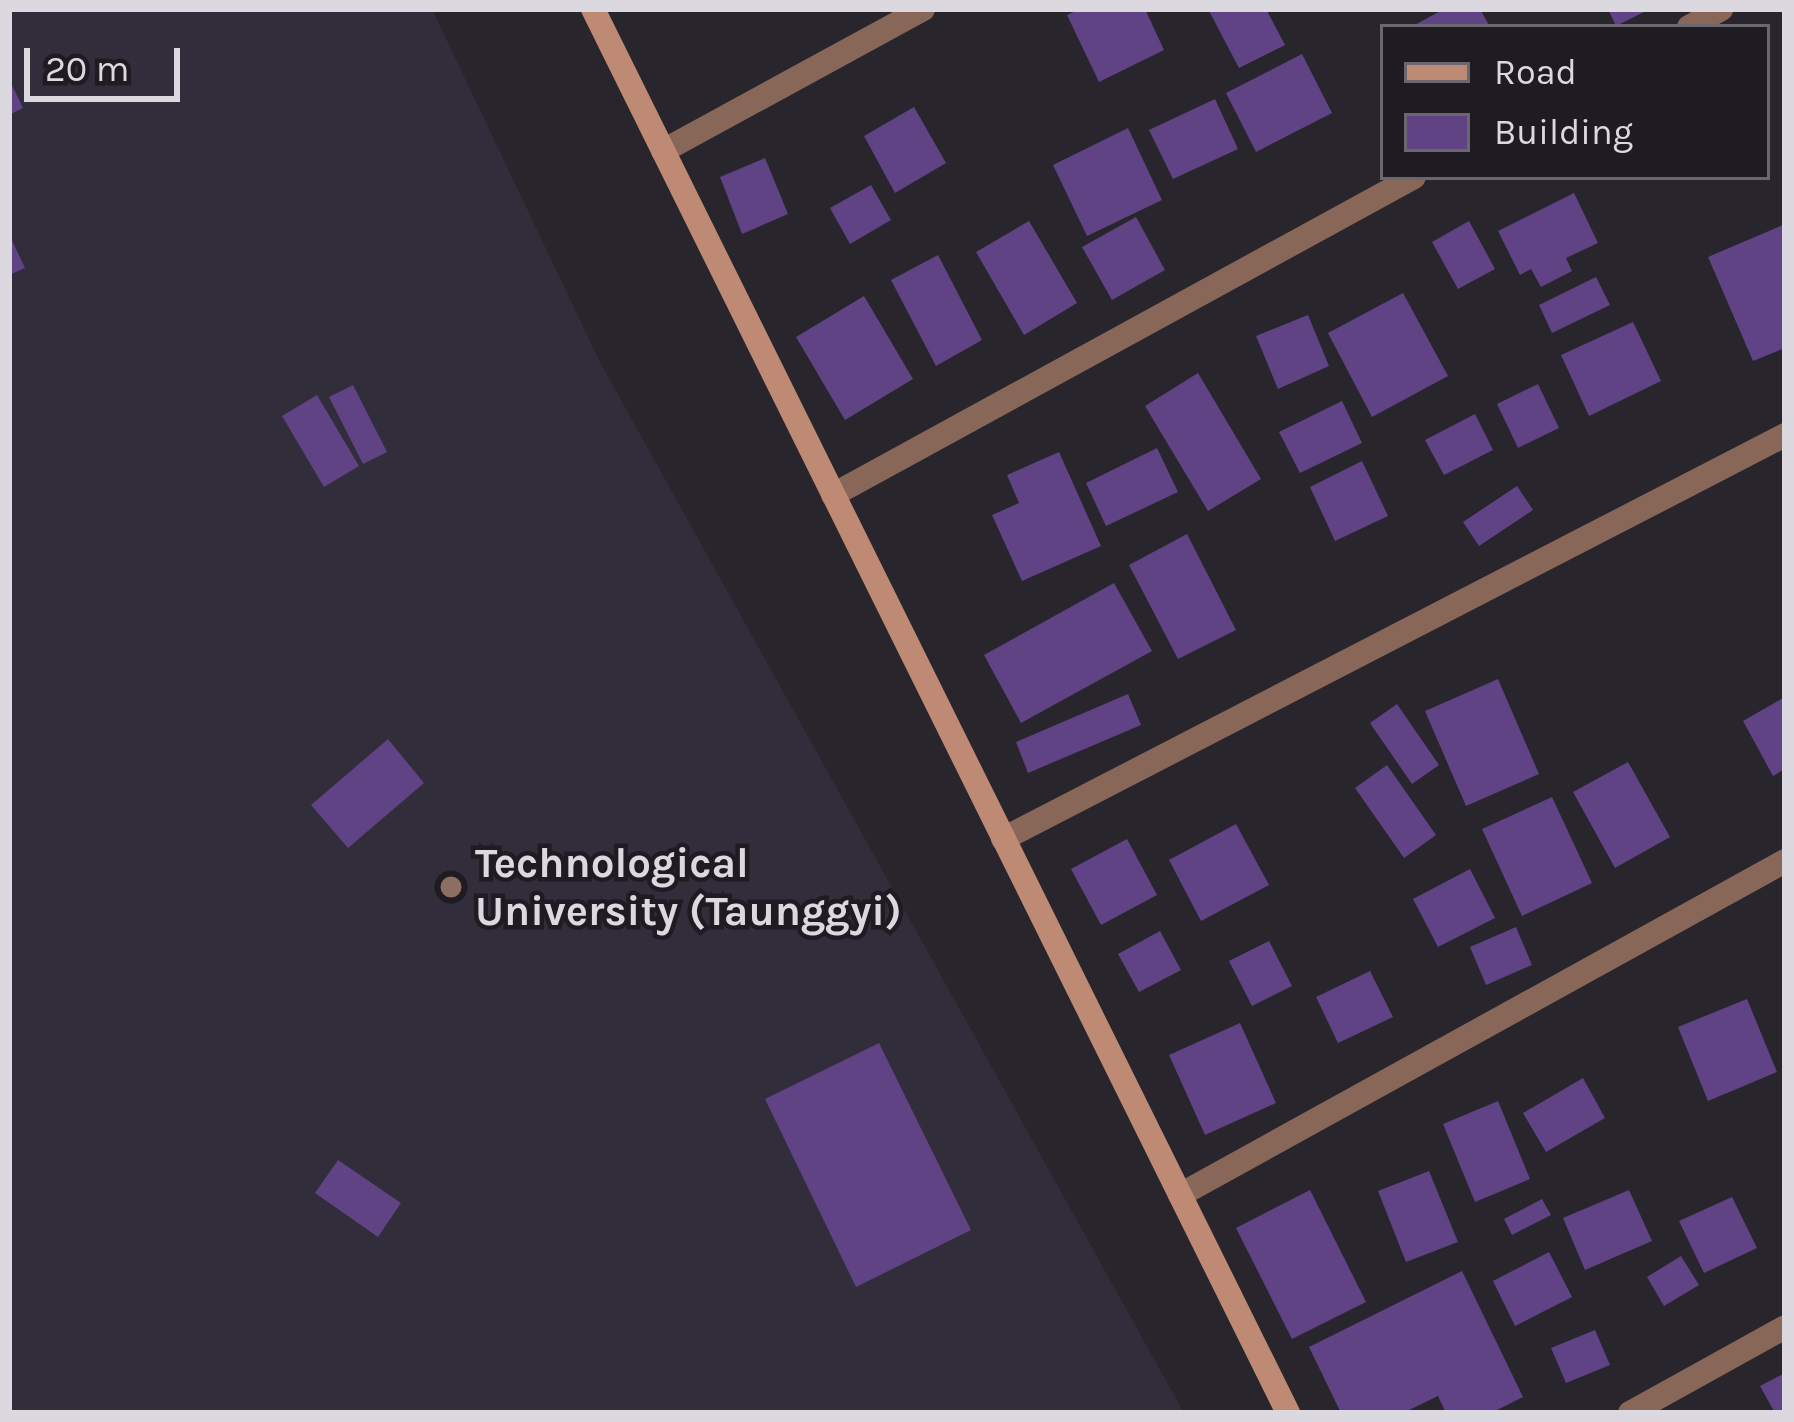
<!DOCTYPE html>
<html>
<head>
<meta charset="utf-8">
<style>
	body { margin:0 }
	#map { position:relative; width:1794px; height:1422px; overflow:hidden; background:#28252d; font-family:Karla,sans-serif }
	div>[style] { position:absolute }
	.built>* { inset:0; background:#312d3a }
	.building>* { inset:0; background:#5f4385 }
	.street>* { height:24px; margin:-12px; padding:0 12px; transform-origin:12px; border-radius:12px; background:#886658 }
	.secondary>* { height:24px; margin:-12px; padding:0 12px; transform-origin:12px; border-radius:12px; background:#bf8a73 }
	.dots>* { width:33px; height:33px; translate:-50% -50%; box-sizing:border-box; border:6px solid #1e1b23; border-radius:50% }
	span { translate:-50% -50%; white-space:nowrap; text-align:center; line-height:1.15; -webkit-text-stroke:9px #1e1b23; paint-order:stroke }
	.poi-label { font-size:42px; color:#dbd9df; font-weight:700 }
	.left { translate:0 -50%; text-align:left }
	.frame { position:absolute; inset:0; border:12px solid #dbd9df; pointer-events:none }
	.legend { position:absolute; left:1380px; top:24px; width:390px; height:156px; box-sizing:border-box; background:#1e1b23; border:3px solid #6a676e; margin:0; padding:15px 21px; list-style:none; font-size:36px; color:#dbd9df }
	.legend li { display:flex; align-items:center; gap:24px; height:60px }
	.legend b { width:60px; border:3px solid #6a676e }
	.scale { position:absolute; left:24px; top:48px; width:156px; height:54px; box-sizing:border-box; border:6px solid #dbd9df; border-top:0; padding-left:15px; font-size:36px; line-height:42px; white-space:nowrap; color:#dbd9df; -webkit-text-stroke:9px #1e1b23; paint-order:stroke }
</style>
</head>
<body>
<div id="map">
	<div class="built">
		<div style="clip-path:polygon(9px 9px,432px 9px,600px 362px,1184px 1413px,9px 1413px)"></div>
	</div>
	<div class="building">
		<div style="clip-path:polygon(1080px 9px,1145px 9px,1164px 50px,1099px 82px,1067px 15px)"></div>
		<div style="clip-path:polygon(1208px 9px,1266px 9px,1285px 45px,1239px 68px)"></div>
		<div style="clip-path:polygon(1444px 9px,1480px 9px,1490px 27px,1411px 27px)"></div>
		<div style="clip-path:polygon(1608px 9px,1650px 9px,1616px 26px)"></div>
		<div style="clip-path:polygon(1302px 54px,1332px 113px,1256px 152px,1226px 93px)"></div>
		<div style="clip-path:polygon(9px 79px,23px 108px,9px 115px)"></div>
		<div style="clip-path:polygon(1215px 99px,1238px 149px,1173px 179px,1149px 130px)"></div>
		<div style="clip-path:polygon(914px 107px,946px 163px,895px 193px,864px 136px)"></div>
		<div style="clip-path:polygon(1128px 128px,1162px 200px,1087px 236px,1053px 165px)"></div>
		<div style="clip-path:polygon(765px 158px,788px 214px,742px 234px,720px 177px)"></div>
		<div style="clip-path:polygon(871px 185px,891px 220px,850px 244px,830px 208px)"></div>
		<div style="clip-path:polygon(1574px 193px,1598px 243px,1566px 258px,1572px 271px,1541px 287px,1531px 269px,1520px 275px,1498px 231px)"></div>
		<div style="clip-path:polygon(1136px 217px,1165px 270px,1112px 300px,1082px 247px)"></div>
		<div style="clip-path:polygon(1029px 221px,1077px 303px,1024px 335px,976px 252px)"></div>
		<div style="clip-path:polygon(1469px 221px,1495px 269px,1458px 289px,1432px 242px)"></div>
		<div style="clip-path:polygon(1785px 224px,1785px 348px,1753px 361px,1708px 257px)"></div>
		<div style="clip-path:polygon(9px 234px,25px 268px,9px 275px)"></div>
		<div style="clip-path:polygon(938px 255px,982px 340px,936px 366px,891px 280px)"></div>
		<div style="clip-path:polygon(1596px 277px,1610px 305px,1552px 333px,1539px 305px)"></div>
		<div style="clip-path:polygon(1403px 293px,1448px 376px,1372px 417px,1328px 333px)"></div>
		<div style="clip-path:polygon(864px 296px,913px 379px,845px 420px,796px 337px)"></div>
		<div style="clip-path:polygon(1308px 315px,1329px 366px,1278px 389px,1256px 336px)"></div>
		<div style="clip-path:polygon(1633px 322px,1661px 381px,1589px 416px,1561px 355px)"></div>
		<div style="clip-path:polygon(1198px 373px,1261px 479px,1208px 511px,1145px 406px)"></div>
		<div style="clip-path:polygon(1538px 384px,1559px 428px,1518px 448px,1497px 404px)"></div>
		<div style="clip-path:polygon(353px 385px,387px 452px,363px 464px,329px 397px)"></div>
		<div style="clip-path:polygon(317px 395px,359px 466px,324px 487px,282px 416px)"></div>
		<div style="clip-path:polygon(1342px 401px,1362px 443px,1300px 473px,1279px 432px)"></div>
		<div style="clip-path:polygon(1475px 414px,1493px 450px,1444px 475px,1425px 440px)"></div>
		<div style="clip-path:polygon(1157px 448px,1178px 492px,1106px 526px,1086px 483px)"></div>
		<div style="clip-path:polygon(1059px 452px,1101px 546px,1022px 581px,992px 515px,1019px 503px,1007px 475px)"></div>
		<div style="clip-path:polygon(1362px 461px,1388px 516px,1335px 541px,1310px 487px)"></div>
		<div style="clip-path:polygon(1517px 486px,1533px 510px,1479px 546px,1463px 522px)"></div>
		<div style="clip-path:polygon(1187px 534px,1236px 630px,1178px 659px,1129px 565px)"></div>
		<div style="clip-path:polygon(1114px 583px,1152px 651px,1021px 723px,984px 655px)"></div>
		<div style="clip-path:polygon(1498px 679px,1539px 774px,1466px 806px,1425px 711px)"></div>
		<div style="clip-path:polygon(1128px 694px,1141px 725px,1028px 773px,1016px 742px)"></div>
		<div style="clip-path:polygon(1785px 697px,1785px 769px,1773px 776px,1743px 721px)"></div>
		<div style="clip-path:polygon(1397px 704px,1439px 765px,1412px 784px,1370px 723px)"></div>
		<div style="clip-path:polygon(388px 739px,424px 783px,348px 848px,311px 805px)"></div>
		<div style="clip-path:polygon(1628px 762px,1670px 837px,1615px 868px,1573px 792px)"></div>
		<div style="clip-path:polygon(1387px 765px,1436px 835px,1404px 858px,1355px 788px)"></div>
		<div style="clip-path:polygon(1552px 797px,1592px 883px,1522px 916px,1482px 829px)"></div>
		<div style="clip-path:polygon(1236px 824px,1269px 885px,1201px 921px,1169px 860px)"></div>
		<div style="clip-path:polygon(1127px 839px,1157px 895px,1101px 925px,1071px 869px)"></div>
		<div style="clip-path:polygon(1470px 869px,1495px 918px,1438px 947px,1413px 899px)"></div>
		<div style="clip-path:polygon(1516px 927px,1532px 965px,1486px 985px,1470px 947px)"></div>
		<div style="clip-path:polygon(1160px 931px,1181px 970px,1139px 992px,1118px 954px)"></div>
		<div style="clip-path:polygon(1269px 941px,1292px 986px,1252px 1006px,1229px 961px)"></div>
		<div style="clip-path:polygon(1370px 971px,1393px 1017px,1338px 1043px,1316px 997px)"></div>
		<div style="clip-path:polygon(1747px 999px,1777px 1072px,1708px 1101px,1678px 1027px)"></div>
		<div style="clip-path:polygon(1240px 1023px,1276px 1103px,1205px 1135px,1169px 1055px)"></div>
		<div style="clip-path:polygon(879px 1043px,971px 1230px,856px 1287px,765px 1099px)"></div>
		<div style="clip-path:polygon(1583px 1078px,1605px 1118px,1546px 1152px,1523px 1113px)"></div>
		<div style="clip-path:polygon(1498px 1101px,1530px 1179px,1475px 1202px,1443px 1124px)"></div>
		<div style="clip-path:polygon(338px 1160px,401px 1203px,378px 1237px,315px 1193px)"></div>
		<div style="clip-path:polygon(1429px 1171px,1458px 1242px,1406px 1262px,1378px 1191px)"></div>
		<div style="clip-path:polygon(1310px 1190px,1366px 1302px,1292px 1339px,1236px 1228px)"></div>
		<div style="clip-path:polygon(1629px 1190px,1652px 1241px,1585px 1270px,1563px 1218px)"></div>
		<div style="clip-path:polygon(1732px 1197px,1757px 1248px,1704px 1273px,1679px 1221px)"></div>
		<div style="clip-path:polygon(1542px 1199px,1551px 1215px,1512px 1235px,1504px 1219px)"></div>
		<div style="clip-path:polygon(1549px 1252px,1572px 1297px,1515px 1326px,1493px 1281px)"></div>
		<div style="clip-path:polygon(1681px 1256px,1699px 1285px,1664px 1306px,1647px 1277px)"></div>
		<div style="clip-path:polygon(1462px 1271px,1523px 1397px,1491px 1413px,1446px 1413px,1438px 1396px,1403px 1413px,1341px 1413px,1309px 1347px)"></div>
		<div style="clip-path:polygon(1595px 1330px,1610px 1365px,1566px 1383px,1551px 1348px)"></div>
		<div style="clip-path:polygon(1785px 1373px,1785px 1413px,1775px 1413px,1760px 1386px)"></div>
	</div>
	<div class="street">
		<div style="left:1689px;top:27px;width:37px;rotate:-29deg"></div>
		<div style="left:663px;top:151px;width:296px;rotate:-28.6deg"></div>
		<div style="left:833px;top:495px;width:662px;rotate:-28.69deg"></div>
		<div style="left:1003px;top:839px;width:880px;rotate:-27.32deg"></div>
		<div style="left:1180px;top:1195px;width:691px;rotate:-28.9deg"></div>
		<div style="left:1630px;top:1413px;width:177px;rotate:-29deg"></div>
	</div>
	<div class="secondary">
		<div style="left:593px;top:9px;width:1567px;rotate:63.66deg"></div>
	</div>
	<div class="dots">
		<div style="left:451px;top:887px;background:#8d6e63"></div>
	</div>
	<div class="poi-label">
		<span class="left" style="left:475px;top:887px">Technological<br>University (Taunggyi)</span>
	</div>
	<div class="frame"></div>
	<ul class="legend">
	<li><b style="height:15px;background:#bf8a73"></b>Road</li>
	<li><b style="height:33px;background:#5f4385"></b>Building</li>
	</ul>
	<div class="scale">20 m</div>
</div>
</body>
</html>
